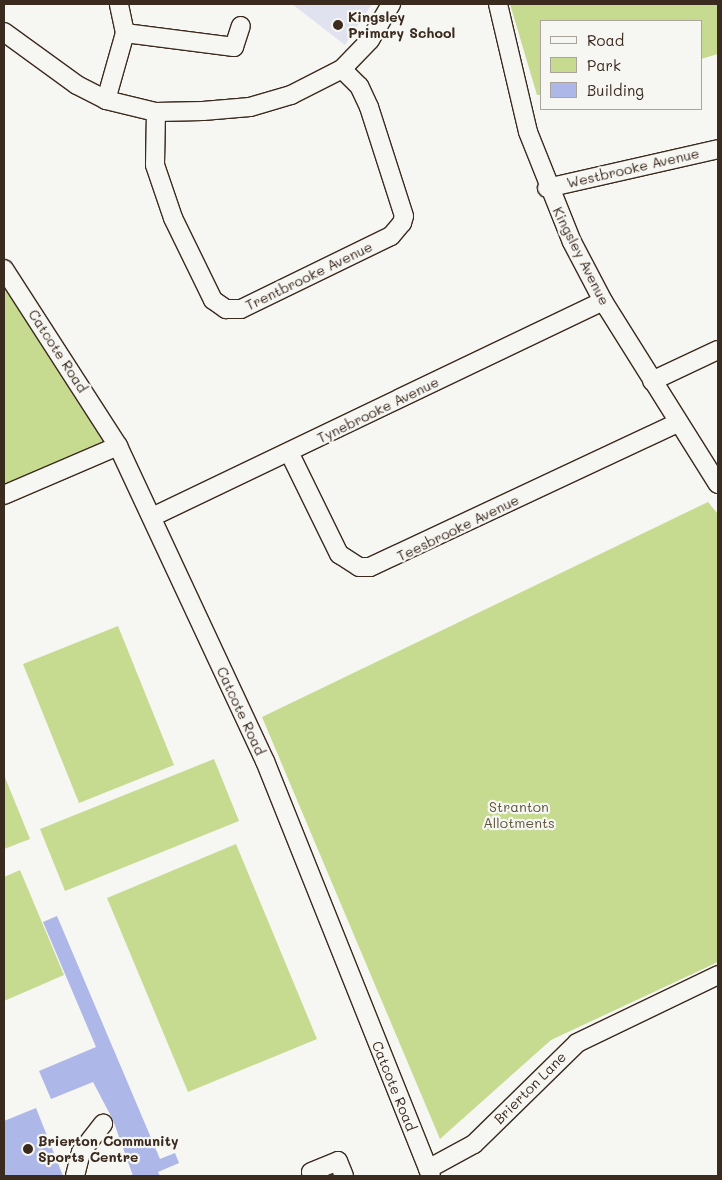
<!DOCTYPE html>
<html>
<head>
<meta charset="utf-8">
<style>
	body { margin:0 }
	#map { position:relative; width:722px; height:1180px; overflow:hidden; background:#f6f6f2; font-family:Mali,sans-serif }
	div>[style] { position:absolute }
	.built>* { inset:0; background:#e0e3ef }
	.green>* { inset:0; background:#c6db90 }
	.building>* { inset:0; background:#adb7e8 }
	.roads { filter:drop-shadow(1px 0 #3b2a1e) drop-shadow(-1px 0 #3b2a1e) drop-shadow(0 1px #3b2a1e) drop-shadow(0 -1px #3b2a1e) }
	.minor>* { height:18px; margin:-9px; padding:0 9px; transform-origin:9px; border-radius:9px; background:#f6f6f2 }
	.dots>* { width:14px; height:14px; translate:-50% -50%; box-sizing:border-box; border:2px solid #f6f6f2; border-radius:50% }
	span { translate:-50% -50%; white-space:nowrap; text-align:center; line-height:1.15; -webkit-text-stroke:4.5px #f6f6f2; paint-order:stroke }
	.poi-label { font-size:14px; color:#3b2a1e; font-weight:700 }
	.left { translate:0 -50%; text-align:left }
	.street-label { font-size:14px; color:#3b2a1e }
	.park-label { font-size:14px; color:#5e563a }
	.frame { position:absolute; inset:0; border:5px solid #3b2a1e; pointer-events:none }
	.legend { position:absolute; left:540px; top:20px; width:162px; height:90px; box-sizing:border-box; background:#f6f6f2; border:1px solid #aba49d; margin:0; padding:6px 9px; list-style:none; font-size:15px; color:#3b2a1e }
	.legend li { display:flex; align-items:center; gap:10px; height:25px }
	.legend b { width:25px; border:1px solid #aba49d }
</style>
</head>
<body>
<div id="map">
	<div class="built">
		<div style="clip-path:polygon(292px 4px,372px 4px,345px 45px)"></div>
	</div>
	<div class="green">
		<div style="clip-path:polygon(510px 4px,718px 4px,718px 54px,701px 59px,701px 21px,541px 21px,541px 95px,537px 95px)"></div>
		<div style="clip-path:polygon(4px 269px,118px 446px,4px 495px)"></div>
		<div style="clip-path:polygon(708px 502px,718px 514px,718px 962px,551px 1040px,440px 1139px,262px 717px)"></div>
		<div style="clip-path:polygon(118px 626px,174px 765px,79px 803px,23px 664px)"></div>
		<div style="clip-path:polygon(214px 759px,239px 821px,65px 891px,40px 829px)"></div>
		<div style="clip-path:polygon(4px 775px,30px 839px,4px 849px)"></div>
		<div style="clip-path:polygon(236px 844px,317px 1039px,188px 1092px,107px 898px)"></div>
		<div style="clip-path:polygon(20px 870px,64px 975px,4px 1001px,4px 877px)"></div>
	</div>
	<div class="building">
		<div style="clip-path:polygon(57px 916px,160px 1159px,175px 1153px,179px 1163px,158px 1172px,160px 1176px,133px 1176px,113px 1120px,93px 1082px,51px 1099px,39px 1071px,96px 1047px,43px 922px)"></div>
		<div style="clip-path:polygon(36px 1108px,63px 1176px,4px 1176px,4px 1121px)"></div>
	</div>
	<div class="roads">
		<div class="minor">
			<div style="left:498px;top:4px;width:131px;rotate:76.8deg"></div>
			<div style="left:528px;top:132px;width:118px;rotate:68.2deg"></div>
			<div style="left:572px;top:242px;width:67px;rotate:62.3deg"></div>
			<div style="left:603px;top:301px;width:216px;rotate:57.9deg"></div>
			<div style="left:4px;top:32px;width:90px;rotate:36deg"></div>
			<div style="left:77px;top:85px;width:33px;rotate:27deg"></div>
			<div style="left:106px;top:100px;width:51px;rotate:13.5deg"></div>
			<div style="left:156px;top:112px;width:47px;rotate:-1.2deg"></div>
			<div style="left:203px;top:111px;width:47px;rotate:-4.9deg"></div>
			<div style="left:250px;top:107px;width:43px;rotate:-16.3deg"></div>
			<div style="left:291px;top:95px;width:57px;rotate:-27deg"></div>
			<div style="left:342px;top:69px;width:40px;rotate:-46deg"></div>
			<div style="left:370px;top:40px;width:42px;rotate:-59.7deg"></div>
			<div style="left:125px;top:33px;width:110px;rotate:7.3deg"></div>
			<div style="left:234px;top:47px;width:22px;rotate:-72deg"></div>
			<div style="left:106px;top:100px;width:70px;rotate:-74.2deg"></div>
			<div style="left:125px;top:33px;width:30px;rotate:-102deg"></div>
			<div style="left:156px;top:112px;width:53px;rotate:91.1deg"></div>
			<div style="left:155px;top:165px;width:56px;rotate:71.2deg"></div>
			<div style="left:173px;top:218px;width:91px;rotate:64deg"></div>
			<div style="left:213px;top:300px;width:16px;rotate:35deg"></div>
			<div style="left:226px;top:309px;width:15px"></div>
			<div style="left:241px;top:309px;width:167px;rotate:-26deg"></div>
			<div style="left:391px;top:236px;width:17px;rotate:-50deg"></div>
			<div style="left:402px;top:223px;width:7px;rotate:-74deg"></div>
			<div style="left:404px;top:216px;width:114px;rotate:-107.8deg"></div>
			<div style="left:369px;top:107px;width:23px;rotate:-115deg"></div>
			<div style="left:359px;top:86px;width:24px;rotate:-135deg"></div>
			<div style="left:547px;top:188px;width:175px;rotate:-12.8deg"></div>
			<div style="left:4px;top:269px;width:211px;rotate:57.2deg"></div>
			<div style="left:118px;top:446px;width:348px;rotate:65deg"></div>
			<div style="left:265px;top:761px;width:447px;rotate:68.2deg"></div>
			<div style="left:652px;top:381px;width:73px;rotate:-25.2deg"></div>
			<div style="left:289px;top:452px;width:114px;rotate:63.9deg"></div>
			<div style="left:339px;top:554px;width:24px;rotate:33deg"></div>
			<div style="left:359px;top:567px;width:11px"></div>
			<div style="left:370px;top:567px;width:340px;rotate:-25.1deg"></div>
			<div style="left:4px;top:495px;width:124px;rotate:-23.3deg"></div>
			<div style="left:152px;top:517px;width:500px;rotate:-25.59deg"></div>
			<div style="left:428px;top:1169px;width:52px;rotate:-28.5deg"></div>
			<div style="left:474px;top:1144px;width:144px;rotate:-44.4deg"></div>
			<div style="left:577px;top:1043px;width:157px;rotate:-25.7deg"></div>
			<div style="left:75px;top:1176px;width:25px;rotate:-76deg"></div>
			<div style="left:81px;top:1152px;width:36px;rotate:-52deg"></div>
			<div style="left:313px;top:1176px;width:4px;rotate:-117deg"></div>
			<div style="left:311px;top:1172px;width:29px;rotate:-22deg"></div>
			<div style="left:338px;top:1161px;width:16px;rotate:68deg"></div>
		</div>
	</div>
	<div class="dots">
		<div style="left:338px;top:25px;background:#3b2a1e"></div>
		<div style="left:28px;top:1149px;background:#3b2a1e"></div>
	</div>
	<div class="poi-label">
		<span class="left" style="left:348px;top:25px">Kingsley<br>Primary School</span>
		<span class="left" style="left:38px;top:1149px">Brierton Community<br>Sports Centre</span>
	</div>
	<div class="street-label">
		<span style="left:633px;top:168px;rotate:-13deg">Westbrooke Avenue</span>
		<span style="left:581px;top:256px;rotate:63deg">Kingsley Avenue</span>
		<span style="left:309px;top:276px;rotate:-26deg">Trentbrooke Avenue</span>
		<span style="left:58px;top:351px;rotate:57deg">Catcote Road</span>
		<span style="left:378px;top:410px;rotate:-26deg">Tynebrooke Avenue</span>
		<span style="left:458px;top:528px;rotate:-26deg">Teesbrooke Avenue</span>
		<span style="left:241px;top:711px;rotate:65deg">Catcote Road</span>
		<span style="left:394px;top:1086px;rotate:68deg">Catcote Road</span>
		<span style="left:530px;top:1088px;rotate:-45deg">Brierton Lane</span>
	</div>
	<div class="park-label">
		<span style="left:519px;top:815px">Stranton<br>Allotments</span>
	</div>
	<div class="frame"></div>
	<ul class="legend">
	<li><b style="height:6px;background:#f6f6f2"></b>Road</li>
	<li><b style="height:14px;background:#c6db90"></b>Park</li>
	<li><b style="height:14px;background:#adb7e8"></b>Building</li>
	</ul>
</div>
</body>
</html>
